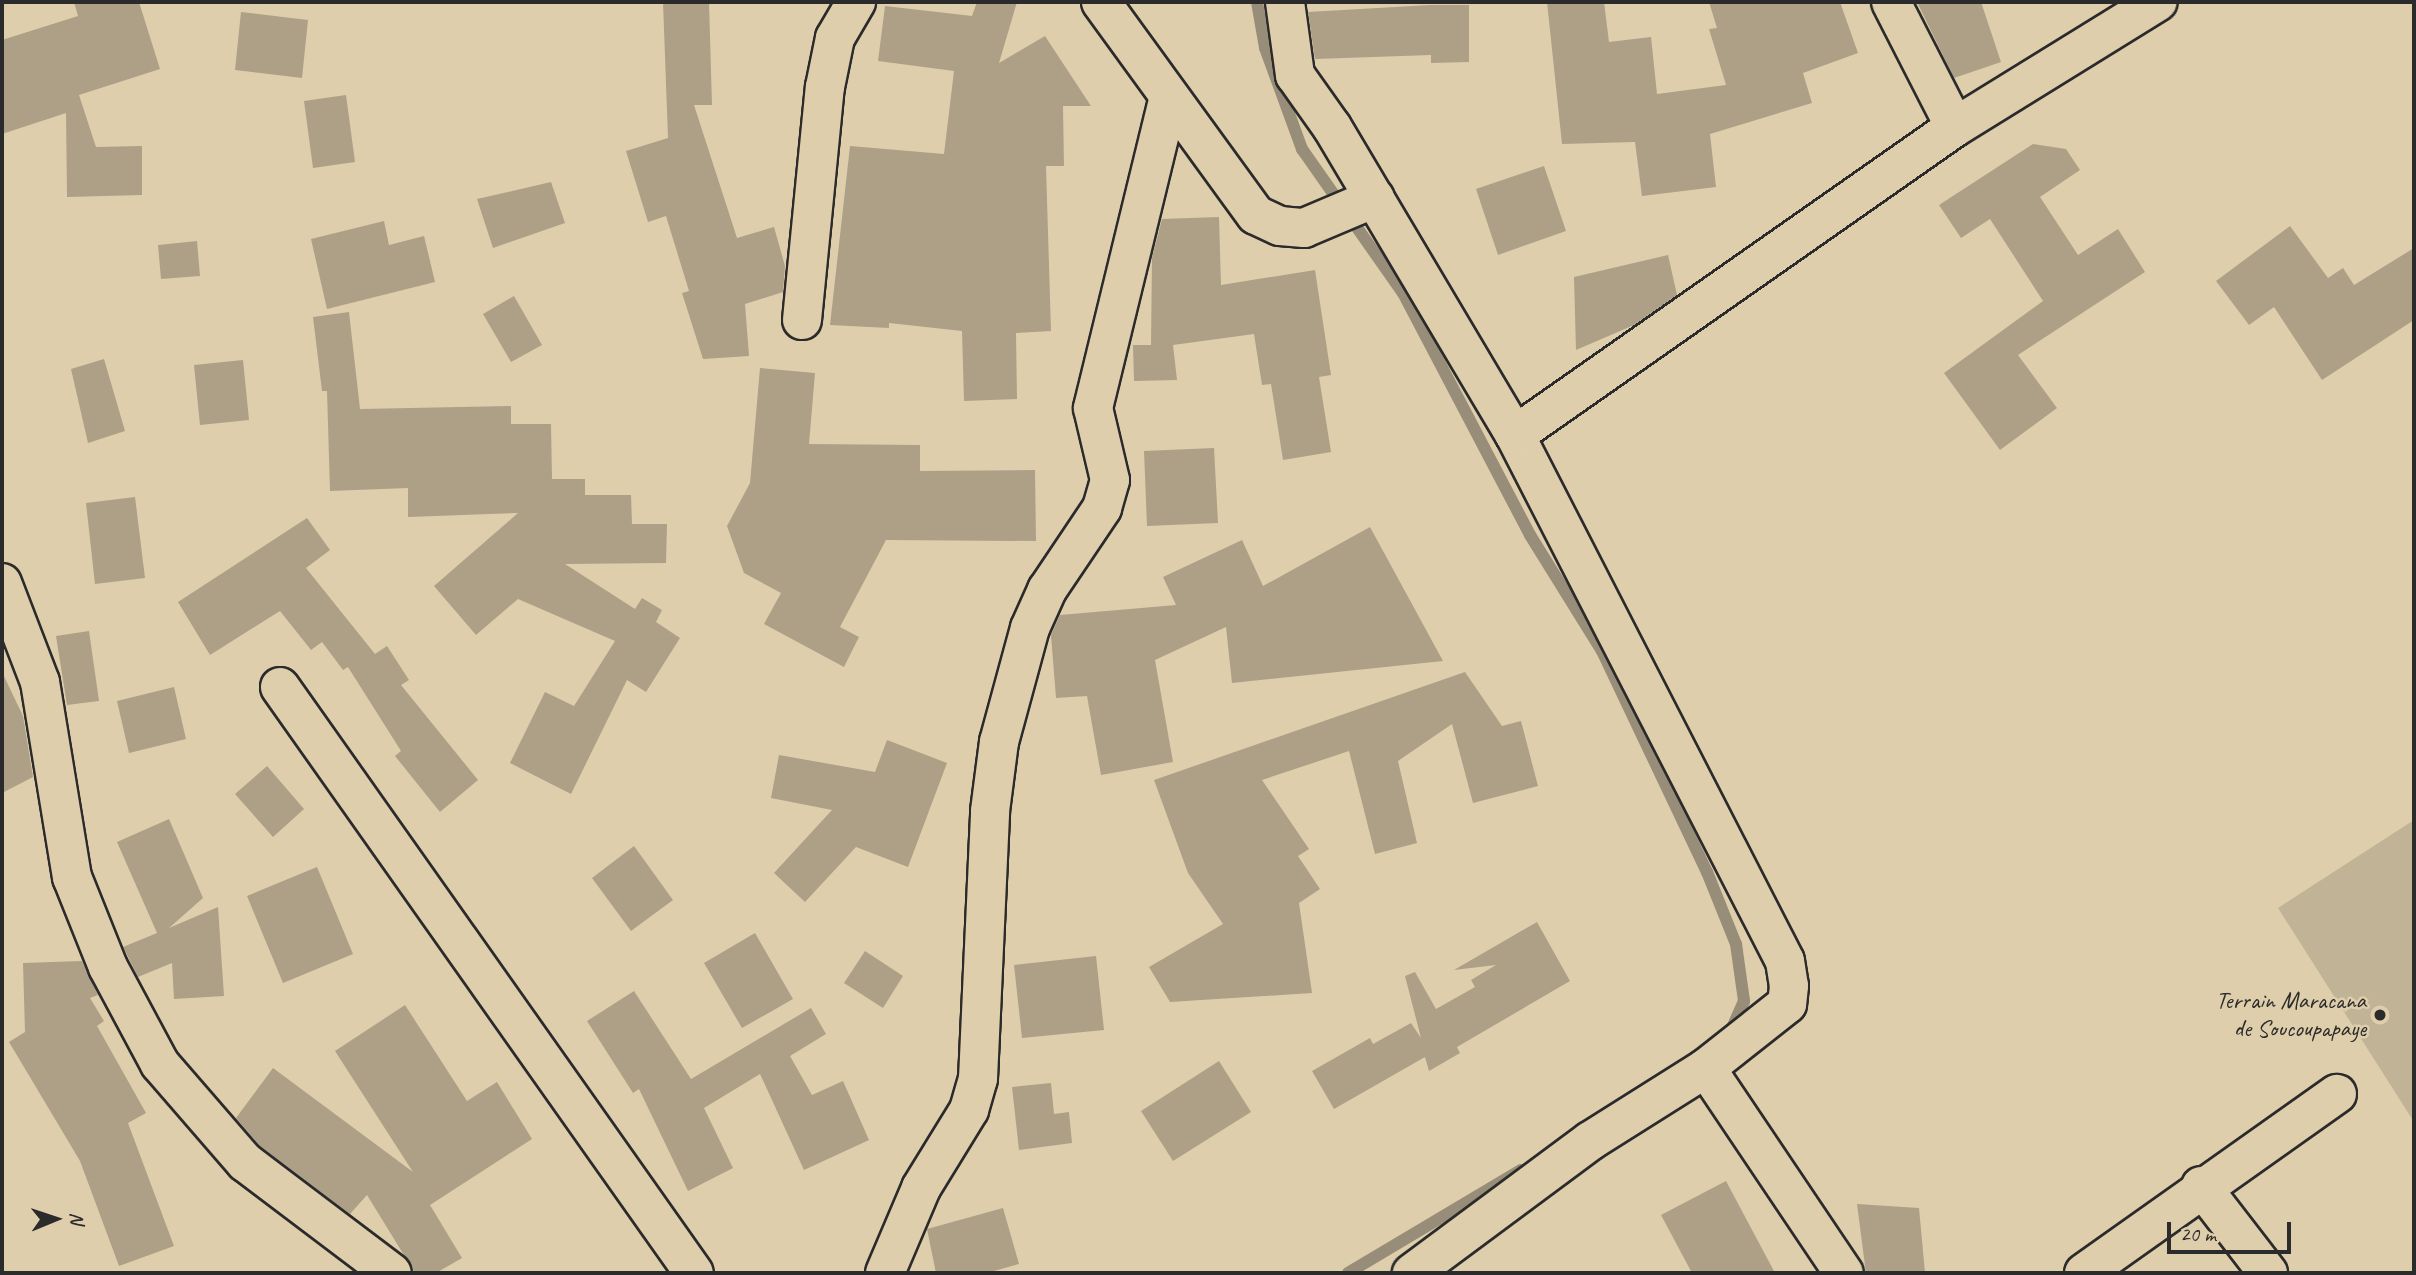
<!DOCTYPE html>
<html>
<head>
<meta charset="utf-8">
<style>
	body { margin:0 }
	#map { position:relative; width:2416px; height:1275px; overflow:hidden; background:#dfceab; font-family:Caveat,sans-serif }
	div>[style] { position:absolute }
	.green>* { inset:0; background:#c1b396 }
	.stream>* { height:12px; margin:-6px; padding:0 6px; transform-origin:6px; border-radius:6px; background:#988d79 }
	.building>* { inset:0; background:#ada087 }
	.roads { filter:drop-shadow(2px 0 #2b2b2b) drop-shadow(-2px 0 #2b2b2b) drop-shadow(0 2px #2b2b2b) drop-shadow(0 -2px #2b2b2b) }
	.minor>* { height:38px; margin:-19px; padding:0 19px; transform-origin:19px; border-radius:19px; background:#dfceab }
	.dots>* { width:19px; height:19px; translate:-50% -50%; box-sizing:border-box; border:4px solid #dfceab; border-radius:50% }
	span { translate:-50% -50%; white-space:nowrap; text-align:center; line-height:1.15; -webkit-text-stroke:5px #dfceab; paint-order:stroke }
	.poi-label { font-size:24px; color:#2b2b2b }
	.right { translate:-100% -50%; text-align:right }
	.frame { position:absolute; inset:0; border:4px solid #2b2b2b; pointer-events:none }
	.north { position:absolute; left:21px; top:1184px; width:70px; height:70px; -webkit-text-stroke:5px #dfceab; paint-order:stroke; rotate:88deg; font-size:19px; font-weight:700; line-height:28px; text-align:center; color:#2b2b2b }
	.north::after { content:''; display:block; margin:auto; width:24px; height:32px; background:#2b2b2b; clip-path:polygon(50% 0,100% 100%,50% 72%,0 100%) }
	.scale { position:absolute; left:2167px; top:1222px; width:124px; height:32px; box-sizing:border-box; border:4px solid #2b2b2b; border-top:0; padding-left:9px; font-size:21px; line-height:24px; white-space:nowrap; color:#2b2b2b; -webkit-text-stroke:5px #dfceab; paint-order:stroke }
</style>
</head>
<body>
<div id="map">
	<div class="green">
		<div style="clip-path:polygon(2414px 820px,2414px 1122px,2278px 908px)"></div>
	</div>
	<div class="stream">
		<div style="left:1257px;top:2px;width:47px;rotate:80.1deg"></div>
		<div style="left:1265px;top:48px;width:108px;rotate:69.9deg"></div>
		<div style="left:1302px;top:149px;width:176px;rotate:55deg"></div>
		<div style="left:1403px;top:293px;width:273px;rotate:62.3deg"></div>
		<div style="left:1530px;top:535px;width:137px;rotate:58.2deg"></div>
		<div style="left:1602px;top:651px;width:245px;rotate:64.6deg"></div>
		<div style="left:1707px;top:872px;width:78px;rotate:68.1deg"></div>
		<div style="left:1736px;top:944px;width:58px;rotate:82deg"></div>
		<div style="left:1744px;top:1001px;width:35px;rotate:114deg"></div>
		<div style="left:1348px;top:1273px;width:201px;rotate:-30.8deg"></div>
	</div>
	<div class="building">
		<div style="clip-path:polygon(74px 2px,139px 2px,160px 69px,79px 95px,96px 147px,142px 146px,142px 195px,67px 197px,66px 113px,2px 134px,2px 40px,78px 16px)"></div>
		<div style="clip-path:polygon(663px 2px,709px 2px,712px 105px,694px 105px,737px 238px,774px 227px,785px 266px,783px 292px,745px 304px,749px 356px,703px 359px,682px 293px,689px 291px,666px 216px,648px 222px,626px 151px,668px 138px)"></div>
		<div style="clip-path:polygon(977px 2px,1017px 2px,999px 63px,1045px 36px,1091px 106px,1063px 106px,1064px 166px,1046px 166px,1051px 331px,1016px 333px,1017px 399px,964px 401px,962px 331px,889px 323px,889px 328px,830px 325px,850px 146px,944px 154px,954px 71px,878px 61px,885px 6px,972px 16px)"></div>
		<div style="clip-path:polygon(1547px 2px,1604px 2px,1609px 42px,1651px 37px,1657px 94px,1726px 85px,1709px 29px,1717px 28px,1709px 2px,1840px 2px,1858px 53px,1803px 73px,1812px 103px,1710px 134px,1716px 187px,1642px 196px,1635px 142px,1562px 144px)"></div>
		<div style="clip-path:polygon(1917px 2px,1981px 2px,2001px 62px,1954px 78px)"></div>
		<div style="clip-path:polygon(1430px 5px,1469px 5px,1469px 62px,1431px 63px,1431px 55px,1315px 59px,1308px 12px)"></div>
		<div style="clip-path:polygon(241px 12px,308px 20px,302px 78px,235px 70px)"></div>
		<div style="clip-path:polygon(346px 95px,355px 162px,313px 168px,304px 101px)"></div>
		<div style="clip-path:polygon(2033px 144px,2066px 149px,2080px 170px,2040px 197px,2078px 255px,2118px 229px,2145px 272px,2018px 355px,2057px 408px,2000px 450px,1944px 373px,2043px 301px,1990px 219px,1961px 238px,1939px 205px)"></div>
		<div style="clip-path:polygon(1544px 166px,1566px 231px,1498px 255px,1476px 189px)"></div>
		<div style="clip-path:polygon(551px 182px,565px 223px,493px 248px,477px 199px)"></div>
		<div style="clip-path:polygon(1219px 217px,1221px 285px,1315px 270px,1331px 375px,1319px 377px,1331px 452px,1283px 460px,1271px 384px,1262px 385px,1254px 334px,1173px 345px,1177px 380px,1134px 381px,1133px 345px,1151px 345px,1152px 258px,1162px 219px)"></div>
		<div style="clip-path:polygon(384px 221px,389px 245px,424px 236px,435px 282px,327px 309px,311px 239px)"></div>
		<div style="clip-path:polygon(2290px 226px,2328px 278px,2343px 268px,2354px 285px,2414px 248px,2414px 320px,2322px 380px,2274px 307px,2249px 325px,2216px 281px)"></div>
		<div style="clip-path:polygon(197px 241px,200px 276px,161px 279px,158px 245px)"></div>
		<div style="clip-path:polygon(1668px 255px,1677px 295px,1634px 325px,1576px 350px,1574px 277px)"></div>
		<div style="clip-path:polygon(514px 296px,542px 345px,511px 362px,483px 314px)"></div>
		<div style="clip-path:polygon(349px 312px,360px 409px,511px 406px,511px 424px,551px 424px,552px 479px,585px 479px,585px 495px,631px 495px,632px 524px,667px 524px,666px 563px,565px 564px,635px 609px,642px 598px,662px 610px,656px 622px,680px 638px,646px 692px,627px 680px,571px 794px,510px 763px,545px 692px,574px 706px,615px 641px,518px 599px,476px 635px,434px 586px,518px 513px,408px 517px,408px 488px,330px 491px,327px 391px,322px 391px,313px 317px)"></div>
		<div style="clip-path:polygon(104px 359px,125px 431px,88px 443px,71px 369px)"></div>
		<div style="clip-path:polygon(243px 360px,249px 420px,200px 425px,194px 365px)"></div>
		<div style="clip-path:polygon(760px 368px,815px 373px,809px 444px,920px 445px,920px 471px,1035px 470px,1036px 541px,886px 540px,840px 627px,859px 637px,844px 667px,764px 624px,781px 593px,744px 573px,727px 526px,750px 483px)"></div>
		<div style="clip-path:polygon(1214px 448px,1218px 523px,1147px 526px,1144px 451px)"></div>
		<div style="clip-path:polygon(135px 497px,145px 578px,95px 584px,86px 503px)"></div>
		<div style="clip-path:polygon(307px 518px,330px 550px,306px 568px,375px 654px,387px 646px,409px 680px,401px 685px,478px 780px,440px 812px,395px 756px,401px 751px,348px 667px,343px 670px,322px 642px,311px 650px,280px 611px,210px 655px,178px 602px)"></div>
		<div style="clip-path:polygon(1370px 527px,1443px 661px,1232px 683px,1226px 627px,1155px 660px,1173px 762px,1101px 775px,1087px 696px,1056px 698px,1051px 635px,1060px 615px,1176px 605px,1163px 577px,1242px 540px,1263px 586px)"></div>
		<div style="clip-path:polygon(89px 631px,99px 701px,67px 705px,56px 636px)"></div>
		<div style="clip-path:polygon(2px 672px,23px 716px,33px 777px,2px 793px)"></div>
		<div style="clip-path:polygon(1465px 672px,1502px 726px,1521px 721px,1538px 786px,1473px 803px,1452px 724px,1398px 761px,1417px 843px,1375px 854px,1349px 751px,1262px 780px,1309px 849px,1298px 856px,1320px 889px,1299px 903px,1312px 993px,1170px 1002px,1149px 967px,1223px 924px,1188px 873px,1154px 780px)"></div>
		<div style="clip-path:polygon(174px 687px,186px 739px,129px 753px,117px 701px)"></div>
		<div style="clip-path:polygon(887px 740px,947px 763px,908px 867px,856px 847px,805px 902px,774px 873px,832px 810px,771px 798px,779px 755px,875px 772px)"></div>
		<div style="clip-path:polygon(267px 766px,304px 809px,273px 837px,235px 794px)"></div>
		<div style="clip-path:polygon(169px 819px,203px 898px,169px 928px,218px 907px,224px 996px,174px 999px,172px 963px,138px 977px,123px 947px,157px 933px,117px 842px)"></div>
		<div style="clip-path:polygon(634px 846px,673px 900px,631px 931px,592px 878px)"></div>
		<div style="clip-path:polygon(317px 867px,353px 954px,283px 983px,247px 896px)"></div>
		<div style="clip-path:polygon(1537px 922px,1570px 981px,1457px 1047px,1460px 1053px,1429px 1071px,1425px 1057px,1334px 1109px,1312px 1071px,1370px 1038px,1373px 1044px,1411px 1023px,1421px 1038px,1405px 976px,1415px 972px,1436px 1009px,1475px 987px,1471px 980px,1496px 965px,1454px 970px)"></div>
		<div style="clip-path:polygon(755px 933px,793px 999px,742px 1028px,704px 963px)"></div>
		<div style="clip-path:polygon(865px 951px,903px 976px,883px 1008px,844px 983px)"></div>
		<div style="clip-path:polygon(1096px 956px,1104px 1030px,1022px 1038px,1014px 965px)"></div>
		<div style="clip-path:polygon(82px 961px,98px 995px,90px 998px,104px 1021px,97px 1026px,146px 1113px,128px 1123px,174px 1246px,119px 1266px,80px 1161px,9px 1042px,25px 1032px,23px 963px)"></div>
		<div style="clip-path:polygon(634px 991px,691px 1079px,811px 1008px,826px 1034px,790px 1056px,812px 1095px,843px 1081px,869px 1140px,804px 1170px,760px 1074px,704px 1108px,733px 1168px,688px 1191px,639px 1089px,633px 1093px,587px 1021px)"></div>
		<div style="clip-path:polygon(405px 1005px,467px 1101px,497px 1082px,532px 1139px,430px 1205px,462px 1258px,436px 1273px,415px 1273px,367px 1195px,350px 1214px,260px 1146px,236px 1118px,273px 1068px,413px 1172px,335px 1051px)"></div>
		<div style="clip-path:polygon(1219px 1061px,1251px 1112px,1173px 1161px,1141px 1111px)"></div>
		<div style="clip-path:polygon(1051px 1083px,1054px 1114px,1069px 1112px,1072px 1143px,1019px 1150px,1012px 1087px)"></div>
		<div style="clip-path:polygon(1726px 1181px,1775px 1273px,1692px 1273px,1661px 1215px)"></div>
		<div style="clip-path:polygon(1857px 1204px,1919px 1208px,1925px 1273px,1866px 1273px)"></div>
		<div style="clip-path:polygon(1003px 1208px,1019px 1264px,987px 1273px,936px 1273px,927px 1229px)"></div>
	</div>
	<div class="roads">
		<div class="minor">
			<div style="left:1101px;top:2px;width:263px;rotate:54deg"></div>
			<div style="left:1256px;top:215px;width:26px;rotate:25deg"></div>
			<div style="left:1280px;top:226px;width:24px;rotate:5deg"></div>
			<div style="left:1304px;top:228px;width:77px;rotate:-22.9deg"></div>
			<div style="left:1285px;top:2px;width:74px;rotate:82.2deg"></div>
			<div style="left:1295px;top:75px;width:64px;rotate:54.6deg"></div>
			<div style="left:1332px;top:127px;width:358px;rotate:59.3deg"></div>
			<div style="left:1515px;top:435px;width:591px;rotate:62.83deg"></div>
			<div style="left:1785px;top:961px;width:25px;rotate:81deg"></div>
			<div style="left:1789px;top:986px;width:18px;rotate:96deg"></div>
			<div style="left:1787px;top:1004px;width:103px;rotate:141.7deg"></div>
			<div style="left:1706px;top:1068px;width:137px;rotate:147.8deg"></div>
			<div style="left:1590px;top:1141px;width:222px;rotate:143.4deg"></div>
			<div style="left:1891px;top:2px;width:140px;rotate:62.9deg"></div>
			<div style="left:802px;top:320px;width:234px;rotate:-84.4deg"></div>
			<div style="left:825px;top:87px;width:50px;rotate:-78.5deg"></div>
			<div style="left:835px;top:38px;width:42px;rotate:-59.7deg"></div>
			<div style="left:1515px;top:435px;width:537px;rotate:-34.99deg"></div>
			<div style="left:1955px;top:127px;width:238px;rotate:-31.7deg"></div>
			<div style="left:2px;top:583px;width:106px;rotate:69deg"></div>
			<div style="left:40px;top:682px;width:198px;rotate:80.7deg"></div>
			<div style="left:72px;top:877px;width:97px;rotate:68.2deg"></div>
			<div style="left:108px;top:967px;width:110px;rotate:61.8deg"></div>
			<div style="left:160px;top:1064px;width:130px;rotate:49.1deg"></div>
			<div style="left:245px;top:1162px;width:184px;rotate:37.1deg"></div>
			<div style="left:280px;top:687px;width:717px;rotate:54.76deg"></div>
			<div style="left:1706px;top:1068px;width:247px;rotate:56.1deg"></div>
			<div style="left:2201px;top:1186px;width:110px;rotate:52.4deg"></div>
			<div style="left:885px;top:1273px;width:92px;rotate:-67deg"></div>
			<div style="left:921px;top:1188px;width:92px;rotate:-58.4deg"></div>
			<div style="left:969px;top:1110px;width:32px;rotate:-74deg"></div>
			<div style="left:978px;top:1079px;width:268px;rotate:-87.4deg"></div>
			<div style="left:990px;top:811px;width:70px;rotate:-82.6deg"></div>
			<div style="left:999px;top:742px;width:118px;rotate:-74.8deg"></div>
			<div style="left:1030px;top:628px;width:42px;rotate:-65.9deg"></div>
			<div style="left:1047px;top:590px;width:99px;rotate:-56.1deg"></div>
			<div style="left:1102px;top:508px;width:29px;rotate:-74deg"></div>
			<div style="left:1110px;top:480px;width:74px;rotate:-103.3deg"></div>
			<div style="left:1093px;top:408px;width:320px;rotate:-76.3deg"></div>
			<div style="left:2084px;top:1273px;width:310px;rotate:-35.3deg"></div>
		</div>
	</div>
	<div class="dots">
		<div style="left:2380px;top:1015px;background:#2b2b2b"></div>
	</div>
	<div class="poi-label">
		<span class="right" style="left:2366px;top:1015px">Terrain Maracana<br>de Soucoupapaye</span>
	</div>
	<div class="frame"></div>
	<div class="north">N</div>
	<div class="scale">20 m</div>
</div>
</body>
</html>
